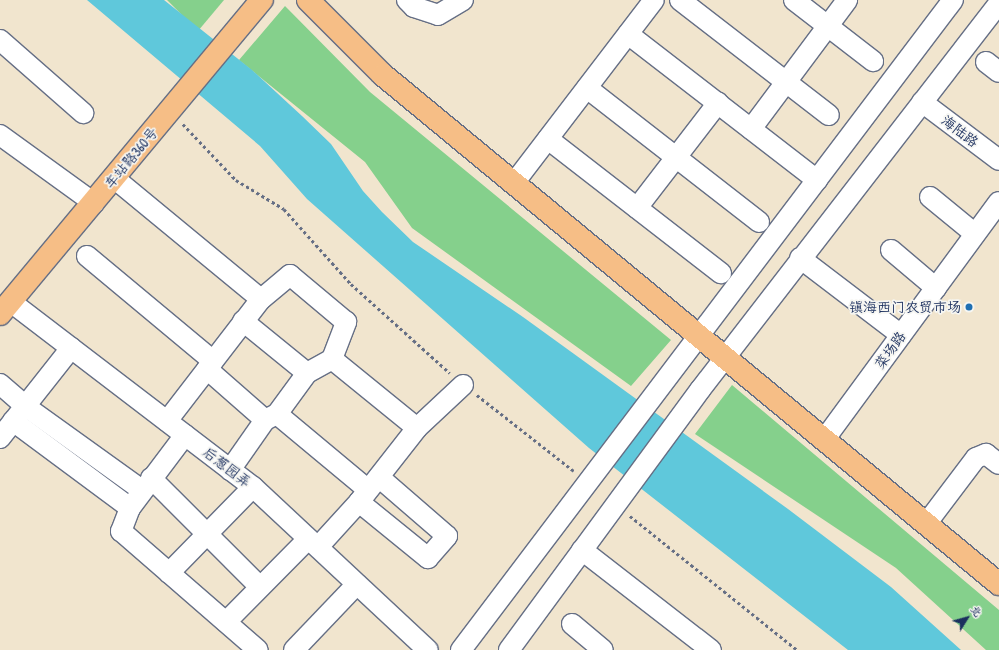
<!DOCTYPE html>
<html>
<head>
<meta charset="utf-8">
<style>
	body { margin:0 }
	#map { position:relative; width:999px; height:650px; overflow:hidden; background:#f1e5ce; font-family:"Patrick Hand","LXGW WenKai TC",sans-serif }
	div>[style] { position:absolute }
	.green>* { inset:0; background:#85d08c }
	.water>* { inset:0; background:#5fc8db }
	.path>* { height:2.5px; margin-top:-1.25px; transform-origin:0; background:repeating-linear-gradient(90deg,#666f85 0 3px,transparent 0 6px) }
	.roads { filter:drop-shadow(1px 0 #666f85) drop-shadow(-1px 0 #666f85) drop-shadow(0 1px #666f85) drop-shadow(0 -1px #666f85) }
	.minor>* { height:20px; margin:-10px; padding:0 10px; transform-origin:10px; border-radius:10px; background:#fff }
	.major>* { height:22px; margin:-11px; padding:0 11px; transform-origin:11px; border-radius:11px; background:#f6be86 }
	.dots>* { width:11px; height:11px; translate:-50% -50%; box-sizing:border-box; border:2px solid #f6f6f2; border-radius:50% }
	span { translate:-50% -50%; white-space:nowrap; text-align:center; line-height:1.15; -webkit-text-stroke:3.5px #f6f6f2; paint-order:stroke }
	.street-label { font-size:14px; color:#1b2f5e }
	.poi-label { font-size:14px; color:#1b2f5e }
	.right { translate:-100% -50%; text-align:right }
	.north { position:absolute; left:947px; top:598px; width:40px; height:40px; -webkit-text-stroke:3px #f6f6f2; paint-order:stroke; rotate:53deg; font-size:11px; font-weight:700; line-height:16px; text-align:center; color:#1b2f5e }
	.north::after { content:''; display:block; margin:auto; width:14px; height:18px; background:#1b2f5e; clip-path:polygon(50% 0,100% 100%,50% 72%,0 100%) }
</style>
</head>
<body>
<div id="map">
	<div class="green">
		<div style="clip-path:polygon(167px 0,224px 0,198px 31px)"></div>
		<div style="clip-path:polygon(285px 6px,370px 92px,671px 340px,631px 386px,412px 228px,365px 162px,239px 60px)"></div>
		<div style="clip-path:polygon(732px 385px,999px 610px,999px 650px,986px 650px,896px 568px,695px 434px)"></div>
	</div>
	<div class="water">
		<div style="clip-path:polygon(87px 0,164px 0,252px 70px,302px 116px,331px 144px,363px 191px,382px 212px,413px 242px,523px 317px,788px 509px,891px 587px,961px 650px,848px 650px,589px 448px,307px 199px,260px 146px)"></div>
	</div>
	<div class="path">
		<div style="left:183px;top:124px;width:77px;rotate:46.6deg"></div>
		<div style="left:236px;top:180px;width:56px;rotate:31.1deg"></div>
		<div style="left:284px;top:209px;width:101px;rotate:48.2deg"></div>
		<div style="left:351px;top:284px;width:133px;rotate:42deg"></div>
		<div style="left:477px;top:395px;width:123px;rotate:38.1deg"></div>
		<div style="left:630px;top:516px;width:214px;rotate:38.7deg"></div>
	</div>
	<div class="roads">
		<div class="minor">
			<div style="left:407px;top:0;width:10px;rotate:45deg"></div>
			<div style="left:414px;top:7px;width:25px;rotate:18deg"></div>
			<div style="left:438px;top:15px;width:29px;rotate:-31deg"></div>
			<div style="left:680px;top:0;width:188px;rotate:37.7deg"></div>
			<div style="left:794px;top:0;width:100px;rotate:37.7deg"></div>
			<div style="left:628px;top:34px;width:239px;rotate:37.7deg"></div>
			<div style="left:0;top:40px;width:111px;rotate:41.3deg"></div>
			<div style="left:986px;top:62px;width:16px;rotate:38deg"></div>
			<div style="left:587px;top:88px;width:218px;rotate:37.9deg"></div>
			<div style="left:922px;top:102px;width:96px;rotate:37deg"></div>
			<div style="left:751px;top:129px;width:161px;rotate:-53.3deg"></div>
			<div style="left:0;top:135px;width:116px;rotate:35.9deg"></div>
			<div style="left:548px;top:139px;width:219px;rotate:37.8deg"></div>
			<div style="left:114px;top:178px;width:190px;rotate:39.5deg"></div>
			<div style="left:261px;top:299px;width:154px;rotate:127.6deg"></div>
			<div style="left:514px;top:183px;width:230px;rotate:-52.6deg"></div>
			<div style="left:930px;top:197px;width:58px;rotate:39.4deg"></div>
			<div style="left:637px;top:208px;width:133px;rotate:-52.4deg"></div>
			<div style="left:891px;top:250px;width:59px;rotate:40.2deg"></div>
			<div style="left:87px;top:256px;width:164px;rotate:39.8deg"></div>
			<div style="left:800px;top:258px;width:127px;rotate:37.3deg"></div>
			<div style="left:11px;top:302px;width:305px;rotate:37.4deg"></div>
			<div style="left:253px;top:487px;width:239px;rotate:43deg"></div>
			<div style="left:243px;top:321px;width:82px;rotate:39.1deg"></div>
			<div style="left:332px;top:359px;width:109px;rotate:39.1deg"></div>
			<div style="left:417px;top:428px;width:63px;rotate:-43.1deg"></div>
			<div style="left:207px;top:369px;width:77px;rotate:41.3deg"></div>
			<div style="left:0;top:384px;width:33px;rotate:41deg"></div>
			<div style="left:25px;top:406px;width:144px;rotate:35.7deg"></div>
			<div style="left:277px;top:414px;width:117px;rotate:39.8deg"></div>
			<div style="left:13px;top:421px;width:146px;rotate:36.6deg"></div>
			<div style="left:185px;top:435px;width:91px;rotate:127deg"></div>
			<div style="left:130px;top:508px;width:25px;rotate:111deg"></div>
			<div style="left:121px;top:531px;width:181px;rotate:41deg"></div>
			<div style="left:0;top:438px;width:115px;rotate:-51.7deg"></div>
			<div style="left:824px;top:440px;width:295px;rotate:-53.7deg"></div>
			<div style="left:230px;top:470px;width:61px;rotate:-55deg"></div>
			<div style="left:265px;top:420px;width:13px;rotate:-27deg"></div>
			<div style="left:277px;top:414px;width:51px;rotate:-53.8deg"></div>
			<div style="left:307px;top:373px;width:29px;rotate:-29deg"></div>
			<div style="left:332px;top:359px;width:40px;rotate:-69deg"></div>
			<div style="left:346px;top:322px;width:73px;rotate:-140deg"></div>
			<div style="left:290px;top:275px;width:38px;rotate:140deg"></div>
			<div style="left:151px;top:478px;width:154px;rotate:45deg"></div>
			<div style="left:359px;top:502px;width:89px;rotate:39.1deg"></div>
			<div style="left:428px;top:558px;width:29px;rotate:-49deg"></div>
			<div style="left:447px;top:536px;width:90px;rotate:-139.1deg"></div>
			<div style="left:926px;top:524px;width:83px;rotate:-52.9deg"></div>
			<div style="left:976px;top:458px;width:11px;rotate:-22deg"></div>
			<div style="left:986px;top:454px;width:16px;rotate:38deg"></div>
			<div style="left:318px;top:547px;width:61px;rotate:-47.7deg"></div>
			<div style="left:359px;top:502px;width:94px;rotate:-51.9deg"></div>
			<div style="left:582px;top:550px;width:163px;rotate:37.8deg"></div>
			<div style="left:169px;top:573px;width:120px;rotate:-45.7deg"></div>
			<div style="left:226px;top:622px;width:117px;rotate:-45.3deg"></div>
			<div style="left:572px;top:624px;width:40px;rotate:40deg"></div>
			<div style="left:294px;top:650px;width:91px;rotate:-46.3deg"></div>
			<div style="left:461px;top:650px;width:815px;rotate:-52.88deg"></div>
			<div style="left:509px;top:650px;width:323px;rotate:-53.7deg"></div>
			<div style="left:700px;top:390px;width:489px;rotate:-52.3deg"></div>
		</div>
		<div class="major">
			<div style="left:308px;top:0;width:106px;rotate:45deg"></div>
			<div style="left:383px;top:75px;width:799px;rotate:39.57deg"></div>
			<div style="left:0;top:314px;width:409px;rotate:-50.2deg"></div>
		</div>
	</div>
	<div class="dots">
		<div style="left:969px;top:307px;background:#1f6fb2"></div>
	</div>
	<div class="street-label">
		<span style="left:960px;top:131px;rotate:37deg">海陆路</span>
		<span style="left:131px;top:158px;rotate:-50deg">车站路360号</span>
		<span style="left:890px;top:350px;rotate:-54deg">菜场路</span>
		<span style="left:227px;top:467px;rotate:38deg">后葱园弄</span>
	</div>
	<div class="poi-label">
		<span class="right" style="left:961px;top:307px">镇海西门农贸市场</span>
	</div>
	<div class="north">北</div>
</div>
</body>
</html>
